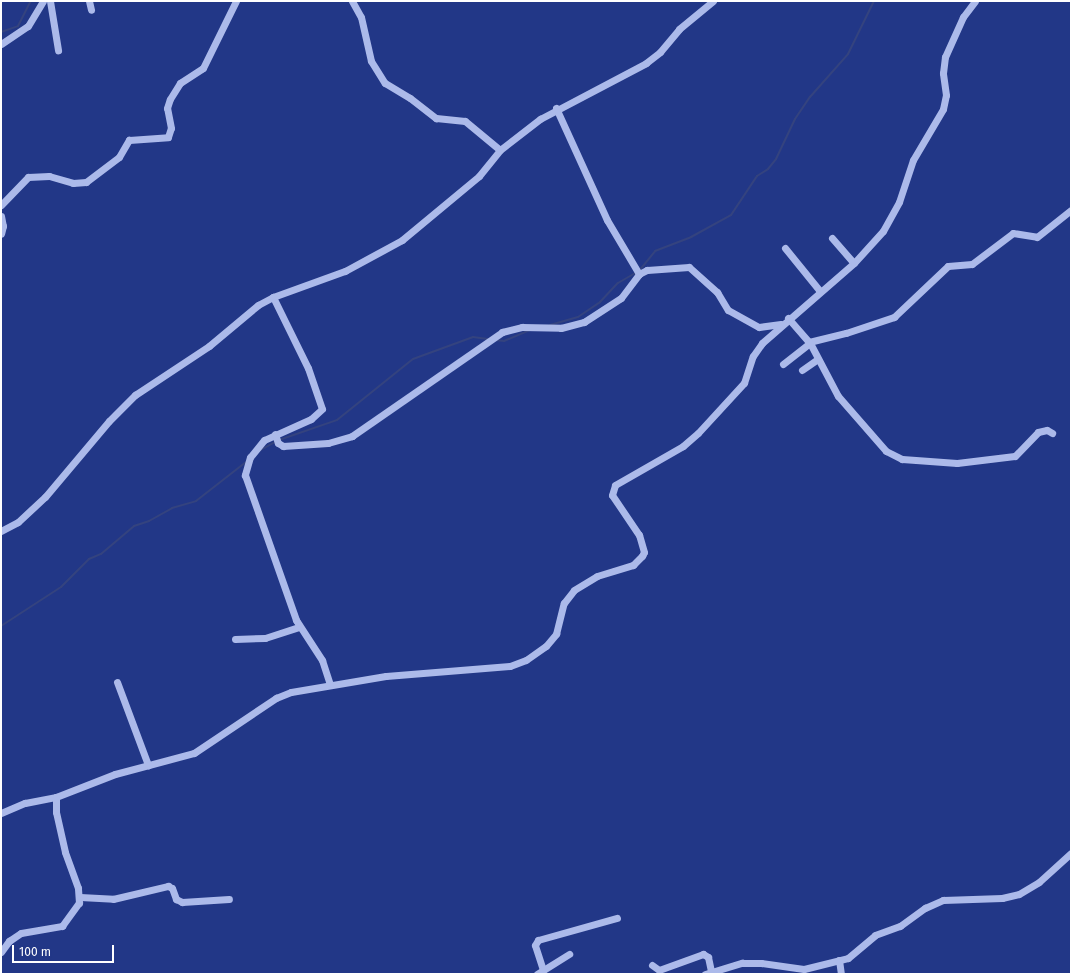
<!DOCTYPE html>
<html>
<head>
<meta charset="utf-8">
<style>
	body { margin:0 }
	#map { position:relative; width:1072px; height:975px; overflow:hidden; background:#223787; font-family:"Fira Sans",sans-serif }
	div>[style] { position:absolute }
	.stream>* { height:2px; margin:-1px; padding:0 1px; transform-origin:1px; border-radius:1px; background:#34437f }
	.minor>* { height:7px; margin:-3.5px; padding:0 3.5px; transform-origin:3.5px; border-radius:3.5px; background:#acbaea }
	span { translate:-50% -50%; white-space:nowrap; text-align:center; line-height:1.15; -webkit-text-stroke:4px #223787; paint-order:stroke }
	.frame { position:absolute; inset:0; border:2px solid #fff; pointer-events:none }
	.scale { position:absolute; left:12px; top:945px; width:102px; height:18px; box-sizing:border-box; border:2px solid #fff; border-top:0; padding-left:5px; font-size:12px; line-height:14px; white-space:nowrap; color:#fff; -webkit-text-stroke:3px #223787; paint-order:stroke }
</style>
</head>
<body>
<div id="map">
	<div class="stream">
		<div style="left:1px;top:32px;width:18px;rotate:-19deg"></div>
		<div style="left:18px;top:26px;width:28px;rotate:-63deg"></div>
		<div style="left:550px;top:325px;width:29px;rotate:-16deg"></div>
		<div style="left:578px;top:317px;width:27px;rotate:-34deg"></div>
		<div style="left:600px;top:302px;width:26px;rotate:-47deg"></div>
		<div style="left:618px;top:283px;width:24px;rotate:-30deg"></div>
		<div style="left:639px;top:271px;width:26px;rotate:-51deg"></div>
		<div style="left:655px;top:251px;width:39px;rotate:-21deg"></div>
		<div style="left:691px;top:237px;width:46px;rotate:-28.8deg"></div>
		<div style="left:731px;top:215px;width:47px;rotate:-56.3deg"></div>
		<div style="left:757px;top:176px;width:13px;rotate:-32deg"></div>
		<div style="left:768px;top:169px;width:13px;rotate:-51deg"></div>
		<div style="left:776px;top:159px;width:44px;rotate:-64.6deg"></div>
		<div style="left:795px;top:119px;width:27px;rotate:-56deg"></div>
		<div style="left:810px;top:97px;width:57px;rotate:-48.5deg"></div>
		<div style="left:848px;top:54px;width:59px;rotate:-63.9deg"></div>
		<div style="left:495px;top:340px;width:9px;rotate:6deg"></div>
		<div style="left:504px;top:341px;width:28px;rotate:-23deg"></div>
		<div style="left:257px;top:452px;width:25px;rotate:-29deg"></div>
		<div style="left:279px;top:440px;width:61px;rotate:-19deg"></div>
		<div style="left:337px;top:420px;width:97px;rotate:-38.8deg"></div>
		<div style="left:413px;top:359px;width:64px;rotate:-20.1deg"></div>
		<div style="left:473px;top:337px;width:15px;rotate:8deg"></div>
		<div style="left:1px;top:626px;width:72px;rotate:-33deg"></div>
		<div style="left:61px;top:587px;width:40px;rotate:-45deg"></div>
		<div style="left:89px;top:559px;width:13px;rotate:-23deg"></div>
		<div style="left:101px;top:554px;width:43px;rotate:-40.3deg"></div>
		<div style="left:134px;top:526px;width:16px;rotate:-18deg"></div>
		<div style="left:149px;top:521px;width:26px;rotate:-29deg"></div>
		<div style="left:172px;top:508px;width:25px;rotate:-16deg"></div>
		<div style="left:196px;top:501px;width:63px;rotate:-38deg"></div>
	</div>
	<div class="minor">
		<div style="left:50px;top:1px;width:50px;rotate:80.7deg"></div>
		<div style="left:89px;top:1px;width:9px;rotate:77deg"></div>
		<div style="left:352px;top:1px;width:18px;rotate:61deg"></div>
		<div style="left:361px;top:17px;width:45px;rotate:77.2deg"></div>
		<div style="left:371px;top:61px;width:26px;rotate:58deg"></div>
		<div style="left:385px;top:83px;width:29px;rotate:31deg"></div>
		<div style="left:410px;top:98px;width:33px;rotate:38deg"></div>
		<div style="left:436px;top:118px;width:29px;rotate:6deg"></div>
		<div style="left:465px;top:121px;width:45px;rotate:39.6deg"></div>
		<div style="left:1px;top:44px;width:32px;rotate:-34deg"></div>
		<div style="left:28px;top:26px;width:29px;rotate:-59deg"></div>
		<div style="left:556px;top:108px;width:123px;rotate:65.5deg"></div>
		<div style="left:607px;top:220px;width:63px;rotate:59.3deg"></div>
		<div style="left:1px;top:205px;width:39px;rotate:-46deg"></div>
		<div style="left:28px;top:177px;width:21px;rotate:-3deg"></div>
		<div style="left:49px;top:176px;width:25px;rotate:16deg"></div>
		<div style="left:73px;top:183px;width:13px;rotate:-4deg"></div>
		<div style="left:86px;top:182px;width:41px;rotate:-37.1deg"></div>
		<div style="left:119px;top:157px;width:20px;rotate:-60deg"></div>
		<div style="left:129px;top:140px;width:39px;rotate:-4deg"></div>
		<div style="left:168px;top:137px;width:9px;rotate:-72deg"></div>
		<div style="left:171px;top:128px;width:20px;rotate:-101deg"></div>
		<div style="left:167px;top:108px;width:9px;rotate:-72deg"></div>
		<div style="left:170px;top:99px;width:19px;rotate:-58deg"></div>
		<div style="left:180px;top:83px;width:27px;rotate:-33deg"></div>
		<div style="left:203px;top:68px;width:75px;rotate:-63.8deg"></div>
		<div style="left:1px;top:216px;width:10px;rotate:79deg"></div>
		<div style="left:3px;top:226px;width:8px;rotate:104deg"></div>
		<div style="left:832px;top:238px;width:33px;rotate:49deg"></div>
		<div style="left:785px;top:248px;width:55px;rotate:50.9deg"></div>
		<div style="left:273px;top:297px;width:79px;rotate:63.8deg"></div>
		<div style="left:308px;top:368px;width:43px;rotate:71.1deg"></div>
		<div style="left:322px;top:409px;width:15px;rotate:138deg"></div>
		<div style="left:311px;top:419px;width:51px;rotate:155.9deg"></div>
		<div style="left:264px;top:440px;width:22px;rotate:129deg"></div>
		<div style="left:250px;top:457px;width:19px;rotate:106deg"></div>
		<div style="left:245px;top:475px;width:154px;rotate:70.6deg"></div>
		<div style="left:296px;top:620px;width:48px;rotate:57deg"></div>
		<div style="left:322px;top:660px;width:25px;rotate:72deg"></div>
		<div style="left:788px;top:318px;width:33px;rotate:49deg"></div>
		<div style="left:810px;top:343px;width:60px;rotate:62.2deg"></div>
		<div style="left:838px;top:396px;width:73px;rotate:48.9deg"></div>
		<div style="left:886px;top:451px;width:18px;rotate:27deg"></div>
		<div style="left:902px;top:459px;width:55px;rotate:4.2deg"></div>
		<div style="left:957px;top:463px;width:58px;rotate:-6.9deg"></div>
		<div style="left:1015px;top:456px;width:33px;rotate:-46deg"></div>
		<div style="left:1038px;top:432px;width:9px;rotate:-13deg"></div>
		<div style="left:1047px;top:430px;width:6px;rotate:31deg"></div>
		<div style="left:809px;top:342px;width:38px;rotate:-14deg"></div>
		<div style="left:846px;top:333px;width:51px;rotate:-18.4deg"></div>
		<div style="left:894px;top:317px;width:74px;rotate:-43.4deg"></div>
		<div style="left:948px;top:266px;width:24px;rotate:-5deg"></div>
		<div style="left:972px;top:264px;width:51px;rotate:-37.1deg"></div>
		<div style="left:1013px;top:233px;width:24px;rotate:9deg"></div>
		<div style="left:1037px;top:237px;width:43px;rotate:-38.5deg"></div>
		<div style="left:783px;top:364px;width:34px;rotate:-38deg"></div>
		<div style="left:802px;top:370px;width:19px;rotate:-35deg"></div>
		<div style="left:275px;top:434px;width:9px;rotate:72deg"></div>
		<div style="left:278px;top:443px;width:6px;rotate:31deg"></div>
		<div style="left:283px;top:446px;width:45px;rotate:-3.8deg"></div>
		<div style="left:328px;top:443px;width:25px;rotate:-16deg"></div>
		<div style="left:352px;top:436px;width:183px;rotate:-34.7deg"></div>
		<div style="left:502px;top:332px;width:21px;rotate:-14deg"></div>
		<div style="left:522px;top:327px;width:39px;rotate:1deg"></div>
		<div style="left:561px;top:328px;width:24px;rotate:-15deg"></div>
		<div style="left:584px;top:322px;width:44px;rotate:-33deg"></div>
		<div style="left:621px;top:298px;width:30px;rotate:-53deg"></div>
		<div style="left:639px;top:274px;width:9px;rotate:-27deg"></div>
		<div style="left:647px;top:270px;width:42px;rotate:-4.1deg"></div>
		<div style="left:689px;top:267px;width:38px;rotate:42deg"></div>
		<div style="left:717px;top:292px;width:21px;rotate:59deg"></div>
		<div style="left:728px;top:310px;width:35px;rotate:29deg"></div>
		<div style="left:759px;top:327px;width:22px;rotate:-8deg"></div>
		<div style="left:1px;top:531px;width:19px;rotate:-28deg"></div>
		<div style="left:18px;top:522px;width:37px;rotate:-43deg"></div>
		<div style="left:45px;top:497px;width:99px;rotate:-49.9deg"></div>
		<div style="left:109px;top:421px;width:37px;rotate:-45deg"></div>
		<div style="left:135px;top:395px;width:89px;rotate:-33.5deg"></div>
		<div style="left:209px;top:346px;width:64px;rotate:-39.9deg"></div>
		<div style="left:258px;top:305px;width:17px;rotate:-28deg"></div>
		<div style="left:273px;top:297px;width:77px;rotate:-19.9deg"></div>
		<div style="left:345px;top:271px;width:65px;rotate:-28.5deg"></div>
		<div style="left:402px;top:240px;width:100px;rotate:-39.7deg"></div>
		<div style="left:479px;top:176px;width:33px;rotate:-51deg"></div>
		<div style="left:500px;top:150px;width:51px;rotate:-37.8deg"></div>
		<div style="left:540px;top:119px;width:120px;rotate:-27.8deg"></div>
		<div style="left:646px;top:63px;width:18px;rotate:-38deg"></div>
		<div style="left:660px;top:52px;width:30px;rotate:-50deg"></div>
		<div style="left:679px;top:29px;width:44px;rotate:-39.5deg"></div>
		<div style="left:235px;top:639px;width:30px;rotate:-2deg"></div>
		<div style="left:265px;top:638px;width:36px;rotate:-18deg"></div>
		<div style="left:117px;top:682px;width:89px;rotate:69.5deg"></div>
		<div style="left:1px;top:813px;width:26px;rotate:-23deg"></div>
		<div style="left:25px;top:803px;width:32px;rotate:-11deg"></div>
		<div style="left:56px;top:797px;width:63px;rotate:-21.3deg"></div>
		<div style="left:115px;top:774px;width:82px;rotate:-14.9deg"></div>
		<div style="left:194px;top:753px;width:99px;rotate:-33.9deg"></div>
		<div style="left:276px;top:698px;width:16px;rotate:-22deg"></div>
		<div style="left:291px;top:692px;width:96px;rotate:-9.6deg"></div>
		<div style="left:386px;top:676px;width:124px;rotate:-4.6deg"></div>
		<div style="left:510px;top:666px;width:17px;rotate:-21deg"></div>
		<div style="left:526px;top:660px;width:24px;rotate:-35deg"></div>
		<div style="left:546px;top:646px;width:16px;rotate:-50deg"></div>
		<div style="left:556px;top:634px;width:32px;rotate:-76deg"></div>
		<div style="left:564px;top:603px;width:16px;rotate:-52deg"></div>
		<div style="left:574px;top:590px;width:27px;rotate:-31deg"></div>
		<div style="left:597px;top:576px;width:38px;rotate:-17deg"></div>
		<div style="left:633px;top:565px;width:13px;rotate:-45deg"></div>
		<div style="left:642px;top:556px;width:4px;rotate:-63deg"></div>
		<div style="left:644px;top:552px;width:18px;rotate:-106deg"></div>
		<div style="left:639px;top:535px;width:48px;rotate:-124deg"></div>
		<div style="left:612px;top:495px;width:10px;rotate:-73deg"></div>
		<div style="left:615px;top:485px;width:78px;rotate:-29.8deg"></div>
		<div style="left:683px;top:446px;width:20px;rotate:-41deg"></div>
		<div style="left:698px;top:433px;width:68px;rotate:-47.4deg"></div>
		<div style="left:744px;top:383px;width:28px;rotate:-72deg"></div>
		<div style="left:753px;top:356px;width:16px;rotate:-55deg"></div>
		<div style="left:762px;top:343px;width:122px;rotate:-41deg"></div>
		<div style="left:854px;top:263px;width:43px;rotate:-47.8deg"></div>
		<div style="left:883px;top:231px;width:33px;rotate:-61deg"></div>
		<div style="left:899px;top:202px;width:44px;rotate:-71.6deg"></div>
		<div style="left:913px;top:160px;width:59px;rotate:-59.5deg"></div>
		<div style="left:943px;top:109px;width:14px;rotate:-78deg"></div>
		<div style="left:946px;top:95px;width:22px;rotate:-98deg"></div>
		<div style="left:943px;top:73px;width:16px;rotate:-83deg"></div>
		<div style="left:945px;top:57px;width:44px;rotate:-65.8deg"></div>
		<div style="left:963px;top:17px;width:20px;rotate:-53deg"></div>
		<div style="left:80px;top:897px;width:33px;rotate:3deg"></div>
		<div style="left:113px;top:899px;width:57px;rotate:-13.3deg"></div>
		<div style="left:168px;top:886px;width:4px;rotate:27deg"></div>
		<div style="left:172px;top:888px;width:12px;rotate:70deg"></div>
		<div style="left:176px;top:899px;width:7px;rotate:27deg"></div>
		<div style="left:182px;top:902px;width:47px;rotate:-3.7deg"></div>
		<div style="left:1px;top:952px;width:14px;rotate:-54deg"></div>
		<div style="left:9px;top:941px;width:14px;rotate:-34deg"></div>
		<div style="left:21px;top:933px;width:42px;rotate:-9.7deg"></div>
		<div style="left:62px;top:926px;width:29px;rotate:-54deg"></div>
		<div style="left:79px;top:903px;width:15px;rotate:-94deg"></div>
		<div style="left:78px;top:888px;width:38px;rotate:-110deg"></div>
		<div style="left:65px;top:852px;width:41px;rotate:-102.7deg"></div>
		<div style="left:56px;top:812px;width:15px;rotate:-90deg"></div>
		<div style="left:839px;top:960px;width:14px;rotate:82deg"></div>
		<div style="left:652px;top:965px;width:9px;rotate:36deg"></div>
		<div style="left:659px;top:970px;width:47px;rotate:-20deg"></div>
		<div style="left:703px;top:954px;width:6px;rotate:31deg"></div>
		<div style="left:708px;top:957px;width:14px;rotate:78deg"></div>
		<div style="left:543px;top:970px;width:26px;rotate:-108deg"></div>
		<div style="left:535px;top:945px;width:6px;rotate:-59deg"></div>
		<div style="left:538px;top:940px;width:82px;rotate:-15.6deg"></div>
		<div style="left:537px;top:974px;width:38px;rotate:-32deg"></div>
		<div style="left:705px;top:974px;width:39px;rotate:-17deg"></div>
		<div style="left:742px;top:963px;width:19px"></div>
		<div style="left:761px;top:963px;width:43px;rotate:7.9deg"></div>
		<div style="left:804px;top:969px;width:45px;rotate:-14deg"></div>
		<div style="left:848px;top:958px;width:35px;rotate:-40deg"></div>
		<div style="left:875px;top:935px;width:27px;rotate:-20deg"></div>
		<div style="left:900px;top:926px;width:31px;rotate:-36deg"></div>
		<div style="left:925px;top:908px;width:20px;rotate:-24deg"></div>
		<div style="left:943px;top:900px;width:59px;rotate:-1.9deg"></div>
		<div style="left:1002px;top:898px;width:17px;rotate:-13deg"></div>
		<div style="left:1019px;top:894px;width:23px;rotate:-31deg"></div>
		<div style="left:1039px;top:882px;width:43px;rotate:-42.2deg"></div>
	</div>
	<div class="frame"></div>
	<div class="scale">100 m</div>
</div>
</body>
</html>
